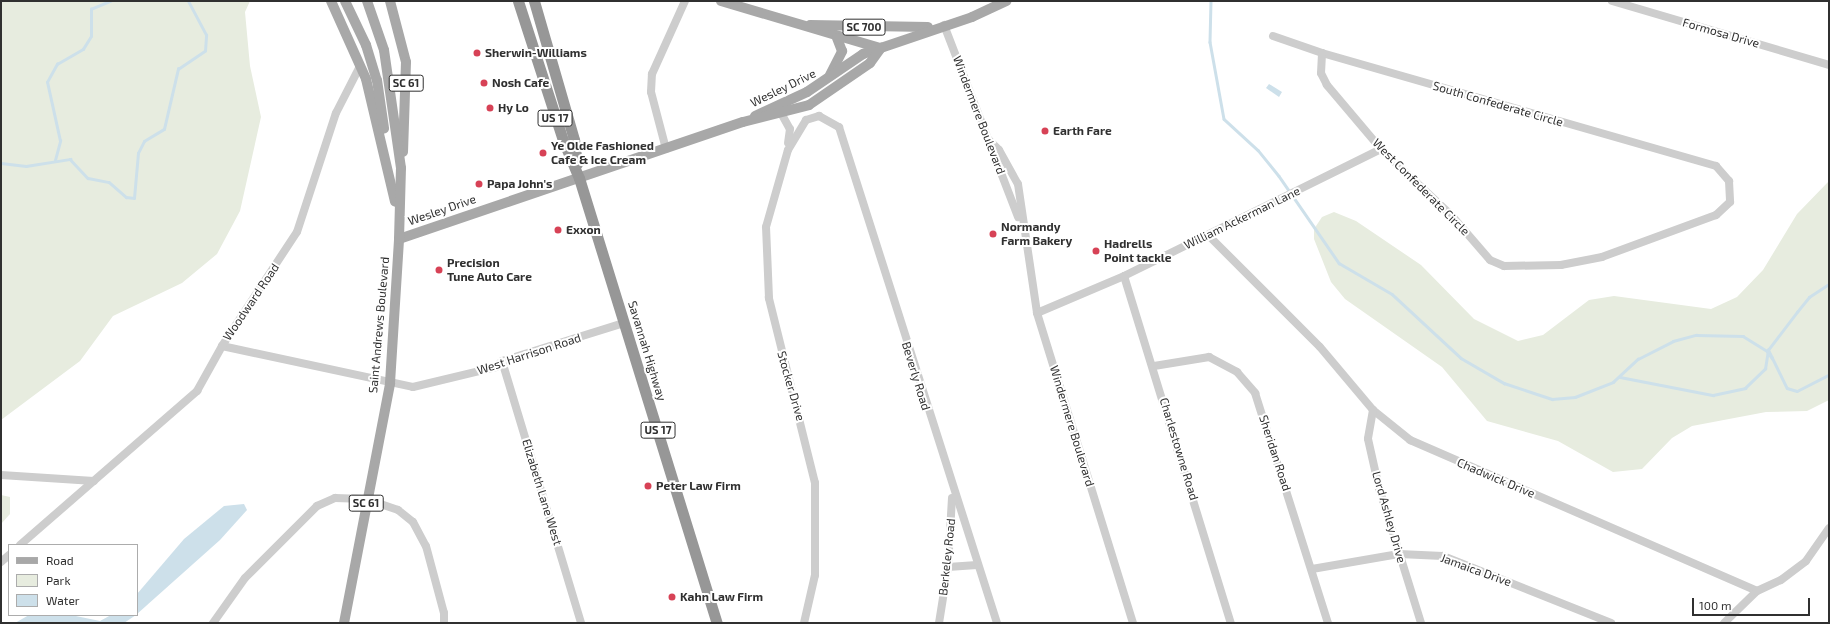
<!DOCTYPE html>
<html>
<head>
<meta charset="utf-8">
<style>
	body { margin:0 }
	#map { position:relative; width:1830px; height:624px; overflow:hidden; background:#fff; font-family:"Exo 2",sans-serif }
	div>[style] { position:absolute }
	.green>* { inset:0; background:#e7ecdf }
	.water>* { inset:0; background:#cde0ea }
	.stream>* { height:2.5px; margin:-1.25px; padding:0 1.25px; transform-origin:1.25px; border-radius:1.25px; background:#cde0ea }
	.minor>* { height:8px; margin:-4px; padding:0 4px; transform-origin:4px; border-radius:4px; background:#cdcdcd }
	.major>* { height:10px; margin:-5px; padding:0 5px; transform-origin:5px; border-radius:5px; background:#a8a8a8 }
	.highway>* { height:11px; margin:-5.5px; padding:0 5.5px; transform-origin:5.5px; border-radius:5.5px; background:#979797 }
	.dots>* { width:11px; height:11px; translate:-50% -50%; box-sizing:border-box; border:2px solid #fff; border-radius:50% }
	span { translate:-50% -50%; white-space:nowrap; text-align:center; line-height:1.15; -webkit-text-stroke:4px #fff; paint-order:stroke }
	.shield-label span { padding:1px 3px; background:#fff; border:1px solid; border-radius:3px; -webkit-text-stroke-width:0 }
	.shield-label { font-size:11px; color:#303030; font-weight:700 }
	.street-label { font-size:12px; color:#303030 }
	.poi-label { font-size:12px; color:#303030; font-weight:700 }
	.left { translate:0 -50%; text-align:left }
	.frame { position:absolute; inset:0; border:2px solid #303030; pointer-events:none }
	.legend { position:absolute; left:8px; top:544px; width:130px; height:72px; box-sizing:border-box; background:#fff; border:1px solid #acacac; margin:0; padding:5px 7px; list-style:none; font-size:12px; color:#303030 }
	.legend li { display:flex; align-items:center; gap:8px; height:20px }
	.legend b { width:20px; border:1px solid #acacac }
	.scale { position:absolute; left:1692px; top:598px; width:118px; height:18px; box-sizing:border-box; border:2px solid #303030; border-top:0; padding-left:5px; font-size:12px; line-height:14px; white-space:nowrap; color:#303030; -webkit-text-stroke:3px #fff; paint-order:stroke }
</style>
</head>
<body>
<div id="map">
	<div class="green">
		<div style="clip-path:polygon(1px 1px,250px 1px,245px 12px,250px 66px,261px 117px,240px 211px,217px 254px,182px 283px,113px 316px,80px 361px,1px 420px)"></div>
		<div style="clip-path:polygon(1829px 181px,1829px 400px,1807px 411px,1766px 412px,1692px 426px,1672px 438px,1642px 469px,1613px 472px,1558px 441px,1487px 421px,1442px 367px,1345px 299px,1331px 282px,1314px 239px,1314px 229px,1322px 217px,1334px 212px,1356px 221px,1421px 265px,1474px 319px,1518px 341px,1543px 335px,1589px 300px,1614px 296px,1711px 309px,1737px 297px,1763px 270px,1797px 214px)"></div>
		<div style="clip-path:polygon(1px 495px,10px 497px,10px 514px,1px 524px)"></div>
	</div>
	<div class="water">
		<div style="clip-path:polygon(1269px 84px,1282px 92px,1279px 97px,1266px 88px)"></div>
		<div style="clip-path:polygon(244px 504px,247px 510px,220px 540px,137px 614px,137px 594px,184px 539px,224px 506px)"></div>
		<div style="clip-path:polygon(29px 615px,71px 615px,100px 621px,111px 615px,136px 615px,124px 623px,15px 623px)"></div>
	</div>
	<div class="stream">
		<div style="left:1211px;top:1px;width:41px;rotate:91.4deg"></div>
		<div style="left:1210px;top:42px;width:78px;rotate:79.7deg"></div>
		<div style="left:1224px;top:119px;width:46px;rotate:42.4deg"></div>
		<div style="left:1258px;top:150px;width:33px;rotate:51deg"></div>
		<div style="left:1279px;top:176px;width:106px;rotate:55.4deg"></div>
		<div style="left:1339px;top:263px;width:61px;rotate:30.3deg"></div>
		<div style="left:1392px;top:294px;width:94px;rotate:42.8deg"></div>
		<div style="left:1461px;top:358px;width:50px;rotate:30.2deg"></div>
		<div style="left:1504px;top:383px;width:51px;rotate:18.4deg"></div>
		<div style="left:1552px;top:399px;width:23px;rotate:-5deg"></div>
		<div style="left:1575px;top:397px;width:41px;rotate:-21.5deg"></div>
		<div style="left:1613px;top:382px;width:34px;rotate:-43deg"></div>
		<div style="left:1638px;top:359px;width:39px;rotate:-27deg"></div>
		<div style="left:1673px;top:341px;width:24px;rotate:-15deg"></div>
		<div style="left:1696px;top:335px;width:47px;rotate:1.2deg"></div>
		<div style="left:1743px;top:336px;width:28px;rotate:32deg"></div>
		<div style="left:1767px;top:351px;width:9px;rotate:54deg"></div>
		<div style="left:1772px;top:358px;width:9px;rotate:-117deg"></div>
		<div style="left:55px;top:160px;width:20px;rotate:-75deg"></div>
		<div style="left:60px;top:141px;width:60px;rotate:-102.4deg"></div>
		<div style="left:47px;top:82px;width:21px;rotate:-61deg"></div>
		<div style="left:57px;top:64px;width:30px;rotate:-30deg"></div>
		<div style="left:83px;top:49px;width:15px;rotate:-58deg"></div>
		<div style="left:91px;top:36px;width:27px;rotate:-90deg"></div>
		<div style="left:91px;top:9px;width:21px;rotate:-23deg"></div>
		<div style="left:1px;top:163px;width:25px;rotate:7deg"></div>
		<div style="left:26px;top:166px;width:45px;rotate:-9deg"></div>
		<div style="left:70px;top:159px;width:26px;rotate:47deg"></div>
		<div style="left:88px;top:178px;width:21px;rotate:11deg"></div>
		<div style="left:109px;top:182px;width:23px;rotate:41deg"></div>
		<div style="left:126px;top:197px;width:8px;rotate:7deg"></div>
		<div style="left:134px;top:198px;width:45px;rotate:-84.9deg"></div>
		<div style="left:138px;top:153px;width:13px;rotate:-63deg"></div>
		<div style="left:144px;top:141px;width:23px;rotate:-31deg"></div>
		<div style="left:164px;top:129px;width:62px;rotate:-76.9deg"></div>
		<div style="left:178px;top:69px;width:32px;rotate:-34deg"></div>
		<div style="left:205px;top:51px;width:16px;rotate:-86deg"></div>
		<div style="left:206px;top:35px;width:38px;rotate:-118deg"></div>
		<div style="left:1772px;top:357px;width:34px;rotate:64deg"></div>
		<div style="left:1787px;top:388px;width:10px;rotate:17deg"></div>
		<div style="left:1797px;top:391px;width:36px;rotate:-27deg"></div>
		<div style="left:1620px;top:377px;width:95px;rotate:11deg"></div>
		<div style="left:1713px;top:395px;width:33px;rotate:-12deg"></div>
		<div style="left:1745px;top:388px;width:28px;rotate:-44deg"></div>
		<div style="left:1765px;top:369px;width:19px;rotate:-81deg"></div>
		<div style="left:1768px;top:350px;width:48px;rotate:-52.7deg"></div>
		<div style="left:1797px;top:312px;width:19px;rotate:-51deg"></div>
		<div style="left:1809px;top:297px;width:24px;rotate:-33deg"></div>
	</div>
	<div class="minor">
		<div style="left:1612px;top:1px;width:226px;rotate:16.4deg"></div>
		<div style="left:944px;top:25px;width:206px;rotate:68.9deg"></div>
		<div style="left:1273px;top:36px;width:52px;rotate:19.1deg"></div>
		<div style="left:1322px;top:53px;width:410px;rotate:16deg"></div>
		<div style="left:1716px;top:166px;width:20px;rotate:49deg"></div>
		<div style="left:1729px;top:181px;width:21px;rotate:87deg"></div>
		<div style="left:1730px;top:202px;width:19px;rotate:137deg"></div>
		<div style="left:1716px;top:215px;width:121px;rotate:159.8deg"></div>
		<div style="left:1602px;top:257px;width:42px;rotate:169deg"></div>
		<div style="left:1561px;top:265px;width:57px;rotate:179deg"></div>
		<div style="left:1504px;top:266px;width:15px;rotate:-157deg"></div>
		<div style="left:1490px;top:260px;width:58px;rotate:-130.8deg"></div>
		<div style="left:1452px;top:216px;width:98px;rotate:-136.7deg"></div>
		<div style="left:1381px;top:149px;width:84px;rotate:-130.2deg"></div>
		<div style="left:1327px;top:85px;width:13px;rotate:-117deg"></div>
		<div style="left:1321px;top:73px;width:20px;rotate:-87deg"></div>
		<div style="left:781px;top:113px;width:18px;rotate:61deg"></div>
		<div style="left:790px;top:129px;width:14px;rotate:98deg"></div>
		<div style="left:989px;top:140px;width:14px;rotate:45deg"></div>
		<div style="left:999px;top:150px;width:39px;rotate:61deg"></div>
		<div style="left:1018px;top:184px;width:130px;rotate:81.6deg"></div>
		<div style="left:1037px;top:313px;width:325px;rotate:72.8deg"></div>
		<div style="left:666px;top:149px;width:59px;rotate:-104.7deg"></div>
		<div style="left:651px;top:92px;width:18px;rotate:-87deg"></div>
		<div style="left:652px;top:74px;width:80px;rotate:-65.7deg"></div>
		<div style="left:1208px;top:235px;width:158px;rotate:45deg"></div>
		<div style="left:1320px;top:347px;width:82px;rotate:49.9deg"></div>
		<div style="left:1373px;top:410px;width:48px;rotate:39deg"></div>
		<div style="left:1410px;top:440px;width:378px;rotate:23.5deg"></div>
		<div style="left:1124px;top:276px;width:363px;rotate:72.9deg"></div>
		<div style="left:1037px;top:313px;width:95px;rotate:-23deg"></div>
		<div style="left:1124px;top:276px;width:287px;rotate:-26.3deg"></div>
		<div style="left:222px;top:346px;width:195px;rotate:12.1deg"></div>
		<div style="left:413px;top:387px;width:85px;rotate:-13.5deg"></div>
		<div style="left:496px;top:367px;width:8px;rotate:-45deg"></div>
		<div style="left:502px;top:361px;width:128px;rotate:-17.3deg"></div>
		<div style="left:502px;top:361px;width:274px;rotate:73.2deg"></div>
		<div style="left:1154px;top:366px;width:56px;rotate:-9.3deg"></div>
		<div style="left:1209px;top:357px;width:32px;rotate:28deg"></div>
		<div style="left:1237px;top:372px;width:28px;rotate:49deg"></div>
		<div style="left:1255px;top:393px;width:241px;rotate:72.4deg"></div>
		<div style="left:1373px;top:410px;width:29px;rotate:100deg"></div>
		<div style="left:1368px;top:439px;width:50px;rotate:77.3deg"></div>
		<div style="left:1379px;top:488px;width:141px;rotate:72.7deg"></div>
		<div style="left:1px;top:475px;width:93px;rotate:3.7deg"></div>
		<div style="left:20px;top:545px;width:235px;rotate:-41deg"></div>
		<div style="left:197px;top:391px;width:51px;rotate:-60.9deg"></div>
		<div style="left:222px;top:346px;width:136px;rotate:-56.7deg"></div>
		<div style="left:297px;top:232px;width:125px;rotate:-71.9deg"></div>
		<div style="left:336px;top:113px;width:53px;rotate:-62.9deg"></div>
		<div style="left:1px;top:562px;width:11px;rotate:-41deg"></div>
		<div style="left:948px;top:567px;width:29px;rotate:-4deg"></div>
		<div style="left:1312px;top:569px;width:88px;rotate:-9.8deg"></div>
		<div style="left:1399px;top:554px;width:44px;rotate:2.6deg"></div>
		<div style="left:1443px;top:556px;width:181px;rotate:21.7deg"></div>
		<div style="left:213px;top:623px;width:55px;rotate:-54.6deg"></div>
		<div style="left:245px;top:578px;width:102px;rotate:-45deg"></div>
		<div style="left:317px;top:506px;width:20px;rotate:-24deg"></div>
		<div style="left:335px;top:498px;width:31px;rotate:2deg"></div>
		<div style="left:366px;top:499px;width:34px;rotate:19deg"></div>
		<div style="left:398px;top:510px;width:19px;rotate:39deg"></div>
		<div style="left:413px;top:522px;width:27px;rotate:62deg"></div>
		<div style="left:426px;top:546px;width:69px;rotate:75deg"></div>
		<div style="left:444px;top:613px;width:10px;rotate:90deg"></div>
		<div style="left:804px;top:623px;width:49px;rotate:-77.1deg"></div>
		<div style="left:815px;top:575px;width:92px;rotate:-90deg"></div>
		<div style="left:815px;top:483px;width:191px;rotate:-104deg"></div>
		<div style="left:769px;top:298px;width:71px;rotate:-92.4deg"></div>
		<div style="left:766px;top:227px;width:80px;rotate:-74.1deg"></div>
		<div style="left:788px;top:150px;width:35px;rotate:-59deg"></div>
		<div style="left:806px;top:120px;width:14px;rotate:-17deg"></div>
		<div style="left:819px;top:116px;width:23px;rotate:29deg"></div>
		<div style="left:839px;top:127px;width:521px;rotate:72.33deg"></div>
		<div style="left:939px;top:623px;width:57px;rotate:-80.9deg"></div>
		<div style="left:948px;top:567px;width:69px;rotate:-86.7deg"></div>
		<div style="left:1724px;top:623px;width:46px;rotate:-44.1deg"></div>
		<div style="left:1757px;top:591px;width:26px;rotate:-25deg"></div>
		<div style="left:1781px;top:580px;width:31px;rotate:-37deg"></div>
		<div style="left:1806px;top:561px;width:40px;rotate:-55.1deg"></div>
	</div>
	<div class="major">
		<div style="left:331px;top:1px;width:85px;rotate:65.8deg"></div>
		<div style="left:366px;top:79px;width:126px;rotate:76.7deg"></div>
		<div style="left:345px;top:1px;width:49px;rotate:64.5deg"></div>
		<div style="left:366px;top:45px;width:37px;rotate:73deg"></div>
		<div style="left:377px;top:80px;width:49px;rotate:81.7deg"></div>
		<div style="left:390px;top:1px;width:63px;rotate:75.3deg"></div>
		<div style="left:406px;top:62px;width:90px;rotate:91.9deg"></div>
		<div style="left:721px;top:1px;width:166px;rotate:16.5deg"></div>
		<div style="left:810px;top:25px;width:118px;rotate:1deg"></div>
		<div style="left:830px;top:75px;width:27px;rotate:-63deg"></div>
		<div style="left:842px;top:51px;width:14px;rotate:-111deg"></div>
		<div style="left:755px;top:116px;width:57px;rotate:-24.8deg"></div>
		<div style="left:807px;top:92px;width:68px;rotate:-34.2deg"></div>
		<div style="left:863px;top:54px;width:115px;rotate:-18.7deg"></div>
		<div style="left:972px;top:17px;width:38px;rotate:-25deg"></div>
		<div style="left:399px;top:239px;width:363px;rotate:-18.8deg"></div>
		<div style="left:743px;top:122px;width:68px;rotate:-14.4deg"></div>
		<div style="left:809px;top:105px;width:74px;rotate:-34.5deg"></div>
		<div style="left:870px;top:63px;width:19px;rotate:-54deg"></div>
		<div style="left:344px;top:623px;width:244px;rotate:-79.1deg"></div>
		<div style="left:390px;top:383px;width:144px;rotate:-86.4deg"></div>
		<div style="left:399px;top:239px;width:71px;rotate:-88.4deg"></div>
		<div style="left:401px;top:168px;width:119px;rotate:-98.2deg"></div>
		<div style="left:384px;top:50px;width:52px;rotate:-109.1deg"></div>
	</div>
	<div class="highway">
		<div style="left:518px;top:1px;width:146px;rotate:72.1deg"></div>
		<div style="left:563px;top:140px;width:41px;rotate:67.2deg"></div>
		<div style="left:579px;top:178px;width:466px;rotate:72.8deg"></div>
		<div style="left:534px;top:1px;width:145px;rotate:73.9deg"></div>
		<div style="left:574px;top:140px;width:24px;rotate:83deg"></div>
	</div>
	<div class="dots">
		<div style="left:477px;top:53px;background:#d74256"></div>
		<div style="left:484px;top:83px;background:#d74256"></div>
		<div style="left:490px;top:108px;background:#d74256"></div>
		<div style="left:1045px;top:131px;background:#d74256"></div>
		<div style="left:543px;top:153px;background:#d74256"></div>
		<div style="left:479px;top:184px;background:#d74256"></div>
		<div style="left:558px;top:230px;background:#d74256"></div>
		<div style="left:993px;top:234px;background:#d74256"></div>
		<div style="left:1096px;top:251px;background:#d74256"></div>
		<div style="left:439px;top:270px;background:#d74256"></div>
		<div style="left:648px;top:486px;background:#d74256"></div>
		<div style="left:672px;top:597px;background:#d74256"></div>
	</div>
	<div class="shield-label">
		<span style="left:864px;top:27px">SC 700</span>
		<span style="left:406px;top:83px">SC 61</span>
		<span style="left:555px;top:118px">US 17</span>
		<span style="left:658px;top:430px">US 17</span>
		<span style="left:366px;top:503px">SC 61</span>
	</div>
	<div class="street-label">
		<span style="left:1721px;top:33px;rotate:16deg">Formosa Drive</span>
		<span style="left:783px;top:88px;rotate:-26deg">Wesley Drive</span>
		<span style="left:1498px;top:104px;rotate:16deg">South Confederate Circle</span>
		<span style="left:979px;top:115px;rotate:69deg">Windermere Boulevard</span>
		<span style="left:1421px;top:187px;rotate:45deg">West Confederate Circle</span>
		<span style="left:442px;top:210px;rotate:-19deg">Wesley Drive</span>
		<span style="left:1242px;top:218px;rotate:-26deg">William Ackerman Lane</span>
		<span style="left:251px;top:302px;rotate:-56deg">Woodward Road</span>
		<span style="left:379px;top:325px;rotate:-85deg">Saint Andrews Boulevard</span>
		<span style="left:647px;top:351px;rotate:73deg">Savannah Highway</span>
		<span style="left:529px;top:354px;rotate:-18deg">West Harrison Road</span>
		<span style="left:916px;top:376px;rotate:73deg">Beverly Road</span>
		<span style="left:791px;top:386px;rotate:74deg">Stocker Drive</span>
		<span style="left:1072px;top:426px;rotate:73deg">Windermere Boulevard</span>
		<span style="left:1179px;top:449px;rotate:73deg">Charlestowne Road</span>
		<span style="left:1275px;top:453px;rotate:72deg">Sheridan Road</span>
		<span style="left:1496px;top:478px;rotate:23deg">Chadwick Drive</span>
		<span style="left:542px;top:492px;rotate:73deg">Elizabeth Lane West</span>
		<span style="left:1389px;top:517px;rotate:74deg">Lord Ashley Drive</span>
		<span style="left:947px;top:557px;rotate:-84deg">Berkeley Road</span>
		<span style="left:1476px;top:570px;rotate:20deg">Jamaica Drive</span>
	</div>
	<div class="poi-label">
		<span class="left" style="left:485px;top:53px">Sherwin-Williams</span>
		<span class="left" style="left:492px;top:83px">Nosh Cafe</span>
		<span class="left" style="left:498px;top:108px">Hy Lo</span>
		<span class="left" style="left:1053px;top:131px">Earth Fare</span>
		<span class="left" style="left:551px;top:153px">Ye Olde Fashioned<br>Cafe &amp; Ice Cream</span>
		<span class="left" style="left:487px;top:184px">Papa John's</span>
		<span class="left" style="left:1001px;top:234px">Normandy<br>Farm Bakery</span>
		<span class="left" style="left:566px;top:230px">Exxon</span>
		<span class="left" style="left:1104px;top:251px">Hadrells<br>Point tackle</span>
		<span class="left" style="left:447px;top:270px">Precision<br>Tune Auto Care</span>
		<span class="left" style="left:656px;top:486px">Peter Law Firm</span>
		<span class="left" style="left:680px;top:597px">Kahn Law Firm</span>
	</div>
	<div class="frame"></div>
	<ul class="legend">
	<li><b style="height:5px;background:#a8a8a8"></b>Road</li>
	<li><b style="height:11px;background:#e7ecdf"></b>Park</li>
	<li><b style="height:11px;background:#cde0ea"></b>Water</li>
	</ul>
	<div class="scale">100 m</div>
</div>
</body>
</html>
